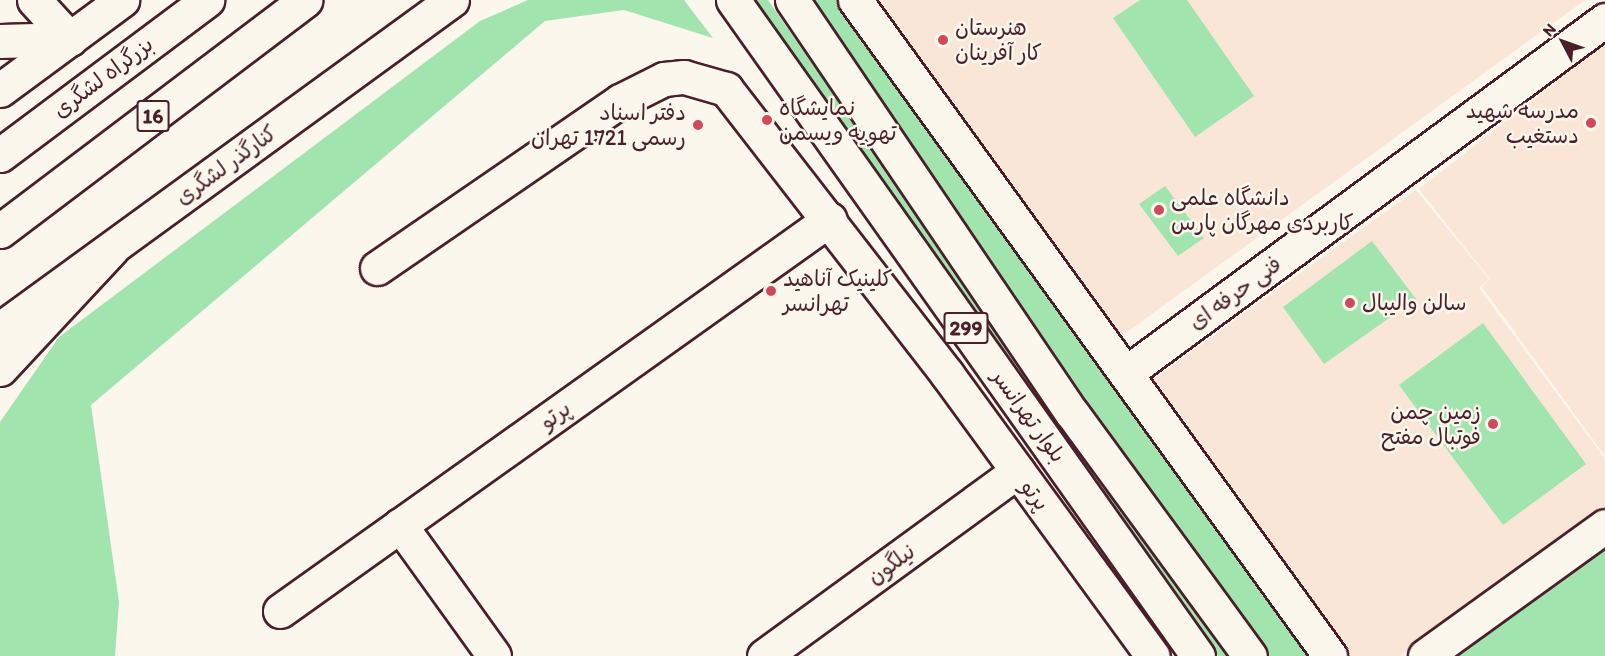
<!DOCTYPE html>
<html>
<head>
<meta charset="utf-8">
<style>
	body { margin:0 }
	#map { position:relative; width:1605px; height:656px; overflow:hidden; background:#fbf7ec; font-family:Itim,"Playpen Sans Arabic",sans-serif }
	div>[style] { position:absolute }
	.built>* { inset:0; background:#f9e6d7 }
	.green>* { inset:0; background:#a1e4ae }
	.roads { filter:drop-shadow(2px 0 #4a1f2b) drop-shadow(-2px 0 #4a1f2b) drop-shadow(0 2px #4a1f2b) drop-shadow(0 -2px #4a1f2b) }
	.minor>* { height:33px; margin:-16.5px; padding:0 16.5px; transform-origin:16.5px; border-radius:16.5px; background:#fbf7ec }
	.major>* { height:33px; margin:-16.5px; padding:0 16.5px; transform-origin:16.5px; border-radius:16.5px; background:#fbf7ec }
	.highway>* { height:33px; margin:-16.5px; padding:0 16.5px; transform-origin:16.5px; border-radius:16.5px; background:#fbf7ec }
	.dots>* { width:16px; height:16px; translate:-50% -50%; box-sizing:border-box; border:3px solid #fbf7ec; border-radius:50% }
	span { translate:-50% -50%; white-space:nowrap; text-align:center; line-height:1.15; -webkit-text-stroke:5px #fbf7ec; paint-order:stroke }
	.shield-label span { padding:2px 4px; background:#fbf7ec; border:2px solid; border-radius:4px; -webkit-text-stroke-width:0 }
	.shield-label { font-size:21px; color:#4a1f2b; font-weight:700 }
	.poi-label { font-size:22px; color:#4a1f2b }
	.left { translate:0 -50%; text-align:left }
	.right { translate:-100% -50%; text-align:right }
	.street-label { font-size:22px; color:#4a1f2b }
	.north { position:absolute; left:1533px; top:12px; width:60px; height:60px; -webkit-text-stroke:4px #fbf7ec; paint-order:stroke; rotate:311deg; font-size:16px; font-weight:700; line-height:24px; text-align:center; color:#4a1f2b }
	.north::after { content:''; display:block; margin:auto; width:21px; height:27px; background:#4a1f2b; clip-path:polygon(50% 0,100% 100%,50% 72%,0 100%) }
</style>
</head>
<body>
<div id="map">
	<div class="built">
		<div style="clip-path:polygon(875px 0,1585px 0,1116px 340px)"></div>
		<div style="clip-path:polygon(1605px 44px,1605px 456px,1482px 287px,1490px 279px,1419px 189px)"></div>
		<div style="clip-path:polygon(1416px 190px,1489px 279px,1479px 288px,1605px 459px,1605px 506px,1400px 656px,1339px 656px,1149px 382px)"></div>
	</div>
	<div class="green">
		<div style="clip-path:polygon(528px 0,684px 0,713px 38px,624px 10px,545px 21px,91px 405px,119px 602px,115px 656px,0 656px,0 422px,59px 337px,480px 21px)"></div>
		<div style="clip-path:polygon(749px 0,768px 0,960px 277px,1235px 656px,1218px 656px)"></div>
		<div style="clip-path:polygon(797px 0,844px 0,1310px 656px,1265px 656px)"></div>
		<div style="clip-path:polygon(1140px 0,1187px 0,1254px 96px,1195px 137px,1113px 18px)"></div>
		<div style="clip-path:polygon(1165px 186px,1204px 238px,1178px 256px,1139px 204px)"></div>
		<div style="clip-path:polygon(1372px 241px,1416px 299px,1324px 364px,1283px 307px)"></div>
		<div style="clip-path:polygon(1483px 323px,1586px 464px,1503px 525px,1399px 385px)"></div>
		<div style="clip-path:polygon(1605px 546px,1605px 656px,1454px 656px)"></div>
	</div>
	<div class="roads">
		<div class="minor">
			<div style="left:34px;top:0;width:53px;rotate:47.3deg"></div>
			<div style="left:855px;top:0;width:810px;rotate:54.09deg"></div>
			<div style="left:0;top:41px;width:70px;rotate:-1.6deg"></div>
			<div style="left:377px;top:268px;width:295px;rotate:-34.5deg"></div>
			<div style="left:620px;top:101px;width:49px;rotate:-26.6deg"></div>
			<div style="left:664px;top:79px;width:20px;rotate:-6deg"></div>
			<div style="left:684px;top:77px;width:44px;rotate:15.9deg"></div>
			<div style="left:726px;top:89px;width:361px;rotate:52.2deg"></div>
			<div style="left:947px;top:374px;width:349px;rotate:53.9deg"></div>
			<div style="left:1126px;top:373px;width:595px;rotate:-36.39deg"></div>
			<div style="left:400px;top:525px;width:161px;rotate:54.3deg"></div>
			<div style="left:280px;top:611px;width:675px;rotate:-35.48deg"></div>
			<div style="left:764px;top:656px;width:314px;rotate:-36.1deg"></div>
			<div style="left:1425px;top:656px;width:222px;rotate:-35.8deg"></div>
		</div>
		<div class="major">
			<div style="left:733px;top:0;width:804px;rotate:54.67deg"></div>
			<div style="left:792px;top:0;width:499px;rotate:55.9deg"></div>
			<div style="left:1072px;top:413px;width:301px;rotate:53.8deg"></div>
			<div style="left:0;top:90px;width:152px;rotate:-36.4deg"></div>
			<div style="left:0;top:329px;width:559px;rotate:-36.05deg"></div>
		</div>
		<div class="highway">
			<div style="left:0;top:155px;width:259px;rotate:-36.8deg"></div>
			<div style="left:0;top:231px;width:383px;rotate:-37.1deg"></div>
			<div style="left:0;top:369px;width:164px;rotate:-47deg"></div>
		</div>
	</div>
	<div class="dots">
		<div style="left:943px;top:40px;background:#d1495b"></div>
		<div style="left:767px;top:120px;background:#d1495b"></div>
		<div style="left:1591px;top:123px;background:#d1495b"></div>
		<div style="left:698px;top:125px;background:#d1495b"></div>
		<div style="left:1159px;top:210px;background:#d1495b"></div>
		<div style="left:771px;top:291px;background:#d1495b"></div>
		<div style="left:1350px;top:303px;background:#d1495b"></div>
		<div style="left:1493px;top:424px;background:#d1495b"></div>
	</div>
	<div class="shield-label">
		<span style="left:153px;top:116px">16</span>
		<span style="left:966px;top:328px">299</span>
	</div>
	<div class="poi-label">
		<span class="left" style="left:955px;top:40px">هنرستان<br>کار آفرینان</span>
		<span class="left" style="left:779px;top:120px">نمایشگاه<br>تهویه ویسمن</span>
		<span class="right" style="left:1579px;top:123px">مدرسه شهید<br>دستغیب</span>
		<span class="right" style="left:686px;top:125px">دفتر اسناد<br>رسمی 1721 تهران</span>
		<span class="left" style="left:1171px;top:210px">دانشگاه علمی<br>کاربردی مهرگان پارس</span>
		<span class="left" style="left:783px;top:291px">کلینیک آناهید<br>تهرانسر</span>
		<span class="left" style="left:1362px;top:303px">سالن والیبال</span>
		<span class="right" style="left:1481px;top:424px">زمین چمن<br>فوتبال مفتح</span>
	</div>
	<div class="street-label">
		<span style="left:103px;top:77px;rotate:-37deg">بزرگراه لشگری</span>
		<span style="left:226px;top:165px;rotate:-36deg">کنارگذر لشگری</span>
		<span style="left:1235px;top:293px;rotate:-36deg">فنی حرفه ای</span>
		<span style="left:555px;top:415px;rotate:-35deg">پرتو</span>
		<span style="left:1029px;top:416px;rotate:54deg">بلوار تهرانسر</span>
		<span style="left:1035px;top:495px;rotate:54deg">پرتو</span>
		<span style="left:891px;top:564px;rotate:-36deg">نیلگون</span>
	</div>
	<div class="north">N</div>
</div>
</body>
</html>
